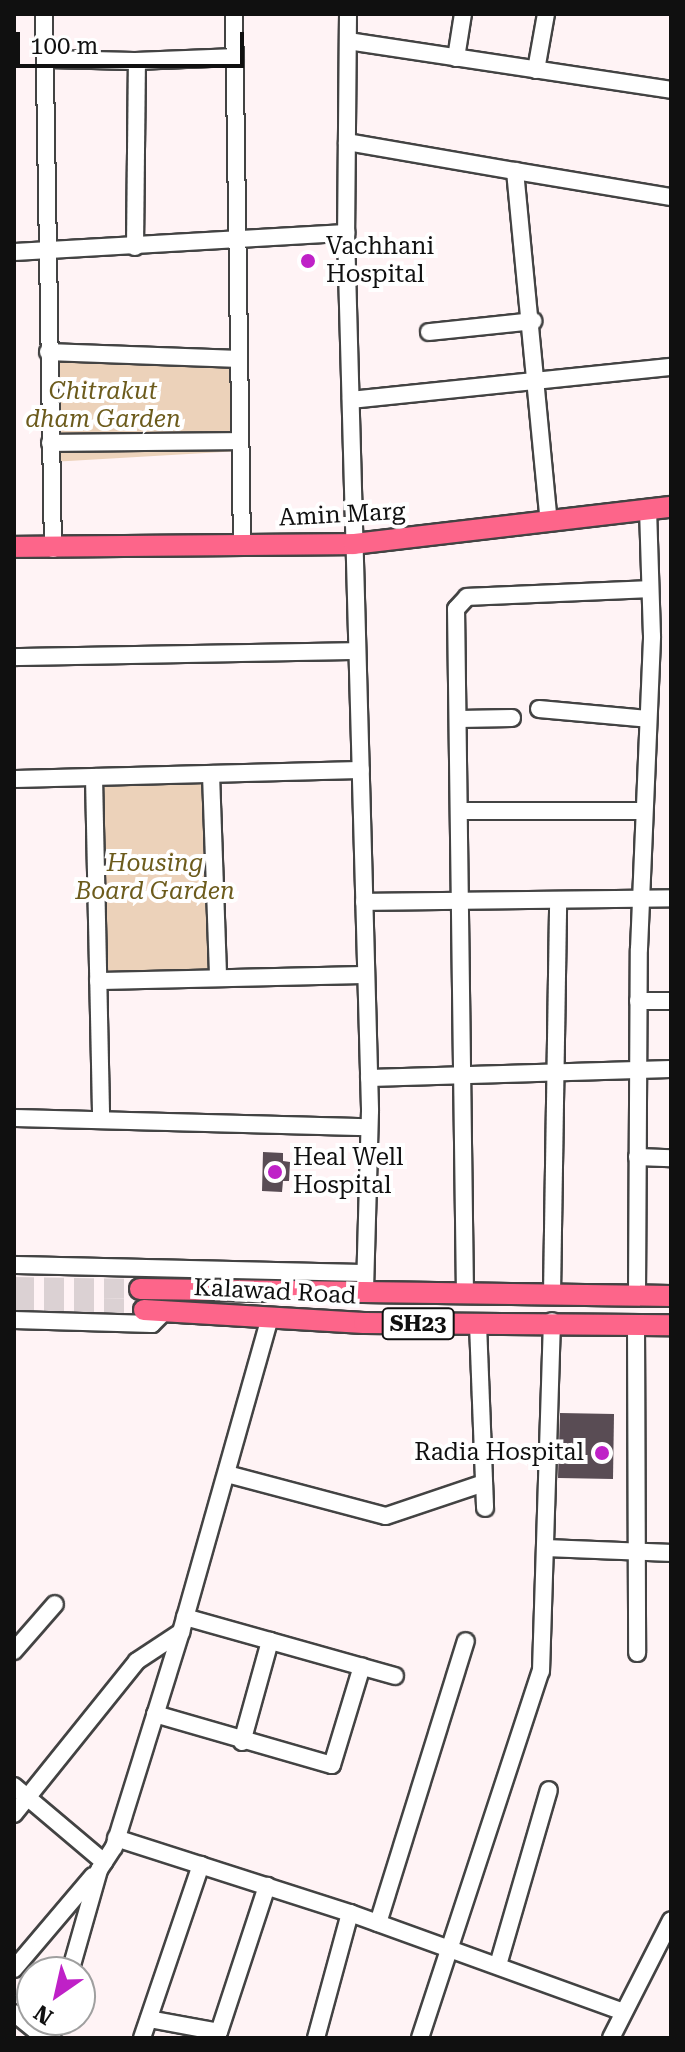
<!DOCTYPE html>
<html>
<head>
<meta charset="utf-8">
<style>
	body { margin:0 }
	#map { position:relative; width:685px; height:2052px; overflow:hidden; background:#fff3f5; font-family:"Roboto Serif",serif }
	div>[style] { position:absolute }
	.green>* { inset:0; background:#ecd2ba }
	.building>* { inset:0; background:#594c54 }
	.major-tunnel>* { height:20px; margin-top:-10px; transform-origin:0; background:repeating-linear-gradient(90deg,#dbd1d3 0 20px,transparent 0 30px) }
	.roads { filter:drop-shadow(2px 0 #434343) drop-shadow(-2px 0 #434343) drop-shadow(0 2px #434343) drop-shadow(0 -2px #434343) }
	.minor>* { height:16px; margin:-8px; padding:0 8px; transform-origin:8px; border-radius:8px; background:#fff }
	.major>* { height:20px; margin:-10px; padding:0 10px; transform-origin:10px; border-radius:10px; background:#fd658a }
	.dots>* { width:22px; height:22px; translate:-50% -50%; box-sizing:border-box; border:4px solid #fff; border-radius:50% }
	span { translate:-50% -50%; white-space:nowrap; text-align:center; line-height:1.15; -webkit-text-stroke:8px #fff; paint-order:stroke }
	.shield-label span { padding:2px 6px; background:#fff; border:2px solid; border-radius:6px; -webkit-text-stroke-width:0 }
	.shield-label { font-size:22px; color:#101010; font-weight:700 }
	.poi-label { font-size:24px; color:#101010 }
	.left { translate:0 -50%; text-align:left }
	.right { translate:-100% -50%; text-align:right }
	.park-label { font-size:24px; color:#6c5b1c; font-style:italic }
	.street-label { font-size:24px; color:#101010 }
	.frame { position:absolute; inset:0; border:16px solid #101010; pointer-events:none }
	.north { position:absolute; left:16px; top:1956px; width:80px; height:80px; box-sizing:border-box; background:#fff; border:2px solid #9f9f9f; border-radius:50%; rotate:214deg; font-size:22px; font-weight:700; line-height:32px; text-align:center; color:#101010 }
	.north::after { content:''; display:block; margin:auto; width:28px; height:36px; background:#bf21c7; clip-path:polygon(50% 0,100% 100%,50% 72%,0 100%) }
	.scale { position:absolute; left:16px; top:32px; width:228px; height:36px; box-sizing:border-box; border:4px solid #101010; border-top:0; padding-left:10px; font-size:24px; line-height:28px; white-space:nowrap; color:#101010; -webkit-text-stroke:6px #fff; paint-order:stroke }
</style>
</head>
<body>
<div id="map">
	<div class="green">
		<div style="clip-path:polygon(48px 352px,239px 359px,240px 451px,51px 462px)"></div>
		<div style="clip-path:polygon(211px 774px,218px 978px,98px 981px,94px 777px)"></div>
	</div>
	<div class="building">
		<div style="clip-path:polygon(263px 1152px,283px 1153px,283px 1161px,290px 1162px,289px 1181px,283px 1181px,282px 1192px,262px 1191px)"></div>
		<div style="clip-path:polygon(560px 1413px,614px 1414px,613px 1479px,558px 1478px)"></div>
	</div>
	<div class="major-tunnel">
		<div style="left:14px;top:1287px;width:126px;rotate:0.9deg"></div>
		<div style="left:14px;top:1304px;width:130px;rotate:2.6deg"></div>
	</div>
	<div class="roads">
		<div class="minor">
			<div style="left:44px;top:14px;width:535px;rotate:89.04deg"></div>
			<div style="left:234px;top:14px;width:531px;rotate:89.14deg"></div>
			<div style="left:348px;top:14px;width:219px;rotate:90.5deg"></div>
			<div style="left:346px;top:233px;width:878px;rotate:88.43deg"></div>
			<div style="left:370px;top:1111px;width:182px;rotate:91.6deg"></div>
			<div style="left:348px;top:41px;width:327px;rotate:8.6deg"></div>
			<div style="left:456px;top:58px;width:45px;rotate:-81deg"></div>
			<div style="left:46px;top:59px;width:91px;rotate:1.3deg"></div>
			<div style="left:536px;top:70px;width:57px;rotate:-79.9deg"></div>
			<div style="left:347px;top:142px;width:170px;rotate:9.8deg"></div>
			<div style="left:515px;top:171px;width:352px;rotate:84.5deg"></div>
			<div style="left:515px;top:171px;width:158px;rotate:9.5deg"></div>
			<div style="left:135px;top:247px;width:186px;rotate:-89.4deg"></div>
			<div style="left:137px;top:61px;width:98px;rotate:-2.3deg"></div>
			<div style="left:14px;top:252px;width:333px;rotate:-3.3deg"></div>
			<div style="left:429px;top:332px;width:105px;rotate:-6deg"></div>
			<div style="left:48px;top:352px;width:191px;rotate:2.1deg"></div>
			<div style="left:351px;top:400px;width:322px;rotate:-5.9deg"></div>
			<div style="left:50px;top:443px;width:190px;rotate:-0.6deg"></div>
			<div style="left:14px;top:657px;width:343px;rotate:-1deg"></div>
			<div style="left:539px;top:709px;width:109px;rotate:5.2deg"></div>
			<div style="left:459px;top:719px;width:53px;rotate:-1.1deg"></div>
			<div style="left:211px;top:774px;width:204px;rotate:88deg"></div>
			<div style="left:94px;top:777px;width:343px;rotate:88.8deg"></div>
			<div style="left:14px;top:779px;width:347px;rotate:-1.5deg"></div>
			<div style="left:461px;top:811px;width:183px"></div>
			<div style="left:364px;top:902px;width:307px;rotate:-0.7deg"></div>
			<div style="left:98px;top:981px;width:268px;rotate:-1.3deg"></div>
			<div style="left:638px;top:1001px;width:33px"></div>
			<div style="left:369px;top:1078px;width:302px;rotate:-1.7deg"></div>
			<div style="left:14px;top:1118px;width:355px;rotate:1.5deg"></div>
			<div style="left:637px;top:1157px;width:34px;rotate:2deg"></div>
			<div style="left:14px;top:1265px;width:351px;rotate:1.3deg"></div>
			<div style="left:552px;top:1294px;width:393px;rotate:-89.1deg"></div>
			<div style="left:465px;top:1295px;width:686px;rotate:-90.75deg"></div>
			<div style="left:456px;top:609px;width:16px;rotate:-47deg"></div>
			<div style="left:467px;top:597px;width:183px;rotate:-2.5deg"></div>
			<div style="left:637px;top:1295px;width:346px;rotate:-89.7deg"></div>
			<div style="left:639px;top:949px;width:313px;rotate:-87.6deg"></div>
			<div style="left:652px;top:636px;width:126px;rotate:-91.8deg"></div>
			<div style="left:14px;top:1320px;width:138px;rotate:1.7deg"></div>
			<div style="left:152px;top:1324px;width:18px;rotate:-45deg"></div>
			<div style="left:478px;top:1324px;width:184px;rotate:87.8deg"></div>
			<div style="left:636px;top:1324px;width:329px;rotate:89.8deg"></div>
			<div style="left:227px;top:1474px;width:164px;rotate:14.8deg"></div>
			<div style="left:386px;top:1516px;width:103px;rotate:-18.6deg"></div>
			<div style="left:547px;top:1548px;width:124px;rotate:2.3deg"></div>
			<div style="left:185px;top:1617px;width:218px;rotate:15.7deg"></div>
			<div style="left:14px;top:1651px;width:62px;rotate:-48.9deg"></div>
			<div style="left:155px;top:1714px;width:184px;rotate:16.1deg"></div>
			<div style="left:332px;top:1765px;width:103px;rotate:-73.1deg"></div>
			<div style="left:242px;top:1742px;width:105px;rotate:-74.5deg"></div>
			<div style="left:14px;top:1786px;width:118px;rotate:40.2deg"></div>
			<div style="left:14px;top:1814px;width:196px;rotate:-51.2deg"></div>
			<div style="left:137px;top:1661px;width:53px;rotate:-33.4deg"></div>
			<div style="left:116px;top:1838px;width:246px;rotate:17.8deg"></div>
			<div style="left:350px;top:1913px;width:130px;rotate:105.2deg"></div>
			<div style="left:350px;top:1913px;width:291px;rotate:19.9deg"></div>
			<div style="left:378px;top:1923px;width:295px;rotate:-72.7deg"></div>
			<div style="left:498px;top:1965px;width:182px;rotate:-73.8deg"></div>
			<div style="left:14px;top:1969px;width:122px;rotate:-49.7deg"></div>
			<div style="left:70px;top:1972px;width:106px;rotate:-74.1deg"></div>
			<div style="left:99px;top:1870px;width:27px;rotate:-57deg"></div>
			<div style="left:114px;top:1847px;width:225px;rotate:-72.7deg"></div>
			<div style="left:181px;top:1632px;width:324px;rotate:-74.2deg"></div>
			<div style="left:14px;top:2013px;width:40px;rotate:39deg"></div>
			<div style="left:149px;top:2019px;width:71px;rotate:10.5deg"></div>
			<div style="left:219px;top:2032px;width:154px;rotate:-71.8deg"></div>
			<div style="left:51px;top:2038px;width:19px;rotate:-74deg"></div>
			<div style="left:142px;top:2038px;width:183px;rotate:-71.2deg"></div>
			<div style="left:420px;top:2038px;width:386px;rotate:-71.8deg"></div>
			<div style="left:541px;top:1671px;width:350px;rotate:-88.2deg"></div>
			<div style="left:611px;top:2038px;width:132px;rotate:-63deg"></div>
		</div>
		<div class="major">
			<div style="left:14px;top:547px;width:340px;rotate:-0.5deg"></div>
			<div style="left:354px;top:544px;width:319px;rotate:-6.7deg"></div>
			<div style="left:140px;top:1289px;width:531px;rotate:0.76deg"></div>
			<div style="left:144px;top:1310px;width:220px;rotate:3.4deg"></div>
			<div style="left:364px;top:1323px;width:307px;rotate:0.4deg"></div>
		</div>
	</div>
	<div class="dots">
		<div style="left:308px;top:261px;background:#bf21c7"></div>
		<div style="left:275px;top:1172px;background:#bf21c7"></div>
		<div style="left:602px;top:1453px;background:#bf21c7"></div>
	</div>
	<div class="shield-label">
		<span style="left:418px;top:1324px">SH23</span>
	</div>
	<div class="poi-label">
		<span class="left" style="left:326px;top:261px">Vachhani<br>Hospital</span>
		<span class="left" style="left:293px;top:1172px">Heal Well<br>Hospital</span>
		<span class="right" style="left:584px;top:1453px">Radia Hospital</span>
	</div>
	<div class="park-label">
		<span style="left:103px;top:406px">Chitrakut<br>dham Garden</span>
		<span style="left:155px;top:878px">Housing<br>Board Garden</span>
	</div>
	<div class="street-label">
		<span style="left:342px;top:515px;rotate:-3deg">Amin Marg</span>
		<span style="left:275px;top:1292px;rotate:3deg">Kalawad Road</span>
	</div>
	<div class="frame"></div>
	<div class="north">N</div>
	<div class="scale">100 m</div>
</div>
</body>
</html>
